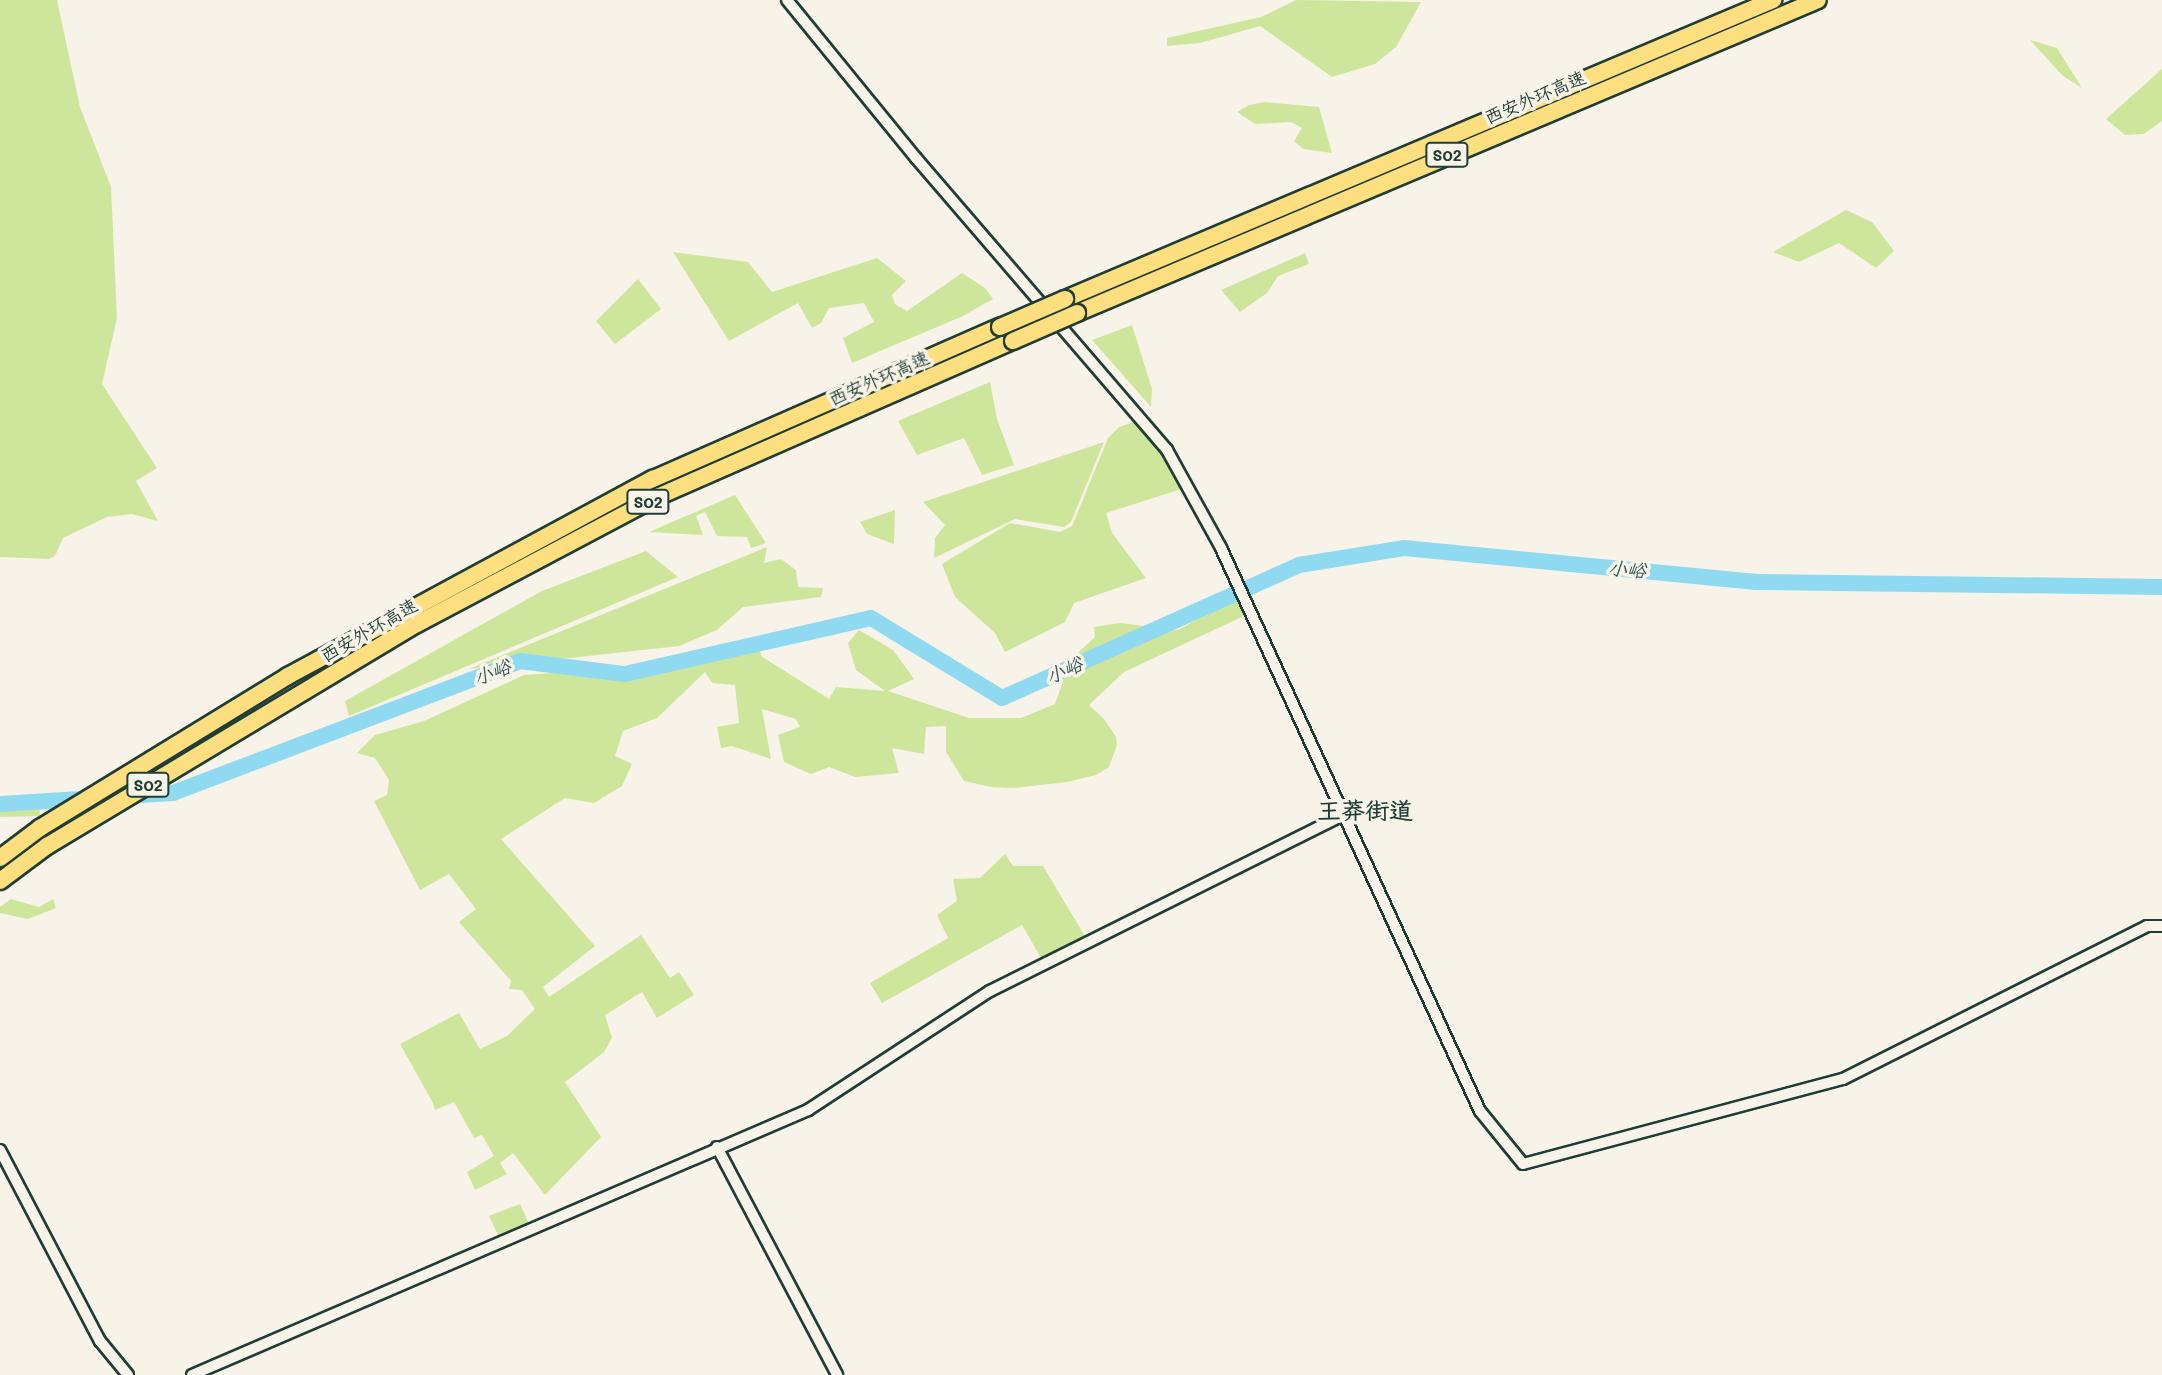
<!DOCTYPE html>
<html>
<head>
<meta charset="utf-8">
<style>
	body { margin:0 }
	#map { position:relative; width:2162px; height:1375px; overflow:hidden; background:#f7f3e8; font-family:Mali,"LXGW WenKai TC",sans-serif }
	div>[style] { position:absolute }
	.green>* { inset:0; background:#cee69c }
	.river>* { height:16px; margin:-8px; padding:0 8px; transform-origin:8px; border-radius:8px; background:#8fdaf0 }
	.roads { filter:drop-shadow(2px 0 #1f3d34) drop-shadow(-2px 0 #1f3d34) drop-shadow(0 2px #1f3d34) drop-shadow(0 -2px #1f3d34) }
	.minor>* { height:10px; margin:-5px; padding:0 5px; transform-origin:5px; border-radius:5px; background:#f7f3e8 }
	.highway>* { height:16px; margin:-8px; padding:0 8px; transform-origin:8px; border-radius:8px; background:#fedf80 }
	.bridges { filter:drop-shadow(2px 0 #1f3d34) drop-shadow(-2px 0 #1f3d34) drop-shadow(0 2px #1f3d34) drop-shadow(0 -2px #1f3d34) }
	.highway-bridge>* { height:16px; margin:-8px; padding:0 8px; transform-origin:8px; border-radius:8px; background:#fedf80 }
	span { translate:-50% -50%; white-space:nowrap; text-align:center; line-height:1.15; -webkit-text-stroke:7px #f7f3e8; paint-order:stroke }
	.shield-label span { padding:2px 5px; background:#f7f3e8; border:2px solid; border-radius:5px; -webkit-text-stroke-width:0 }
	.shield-label { font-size:16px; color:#1f3d34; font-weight:700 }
	.street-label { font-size:18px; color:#1f3d34 }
	.water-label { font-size:19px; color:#355c5a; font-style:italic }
	.district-label { font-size:24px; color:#1f3d34; font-weight:700 }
</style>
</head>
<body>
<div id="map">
	<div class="green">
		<div style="clip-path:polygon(0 0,57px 0,80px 107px,111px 187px,117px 318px,102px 384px,157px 468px,136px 481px,158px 521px,132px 514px,107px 517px,63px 538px,55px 556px,49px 559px,0 557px)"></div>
		<div style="clip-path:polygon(1296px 0,1421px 2px,1396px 47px,1375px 64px,1332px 77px,1260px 26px,1200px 43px,1167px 46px,1167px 38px,1261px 17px)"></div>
		<div style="clip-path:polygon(2030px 40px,2057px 48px,2082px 88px,2063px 76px)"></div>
		<div style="clip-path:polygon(2162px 69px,2162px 121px,2144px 134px,2125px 135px,2106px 119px)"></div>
		<div style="clip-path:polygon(1265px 102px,1319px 107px,1332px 153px,1303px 149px,1294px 141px,1302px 128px,1291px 122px,1255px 124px,1237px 112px,1249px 105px)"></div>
		<div style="clip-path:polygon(1846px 210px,1872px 222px,1894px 251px,1876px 268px,1839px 243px,1799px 262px,1773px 252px)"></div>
		<div style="clip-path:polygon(673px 252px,748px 262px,772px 292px,877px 258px,906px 281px,892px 295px,895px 304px,907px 311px,962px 273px,985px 288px,993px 299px,963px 316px,852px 363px,843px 338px,874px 322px,864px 303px,829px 308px,821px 323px,812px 328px,798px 303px,729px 341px)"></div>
		<div style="clip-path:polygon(1305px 253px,1309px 264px,1278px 276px,1267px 293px,1240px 312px,1221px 290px)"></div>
		<div style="clip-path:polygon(638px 279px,661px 309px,615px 344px,596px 321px)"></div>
		<div style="clip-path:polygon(1132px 325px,1152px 389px,1151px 407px,1092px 340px)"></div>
		<div style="clip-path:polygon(990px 382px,997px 419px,1014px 465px,982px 475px,964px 438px,917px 455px,898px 421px)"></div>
		<div style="clip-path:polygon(1139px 420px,1188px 487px,1106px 513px,1112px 533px,1146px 578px,1074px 603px,1065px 622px,1005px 652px,995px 633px,955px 597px,942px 564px,1010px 523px,1060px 532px,1072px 526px,1108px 438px,1119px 427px)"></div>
		<div style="clip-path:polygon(1104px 442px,1071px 522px,1064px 527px,1015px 519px,934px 558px,935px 538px,945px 525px,923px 502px)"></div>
		<div style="clip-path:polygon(735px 495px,766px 543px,751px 548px,747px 537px,717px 536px,705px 512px,696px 516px,703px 535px,649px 532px)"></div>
		<div style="clip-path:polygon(895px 510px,894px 544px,867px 534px,860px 522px)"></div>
		<div style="clip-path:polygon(767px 547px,764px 563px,781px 559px,796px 570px,798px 587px,823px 588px,821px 597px,743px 607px,717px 630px,679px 646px,469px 669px)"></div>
		<div style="clip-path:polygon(646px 551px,678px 577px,349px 716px,345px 701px,542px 591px)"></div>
		<div style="clip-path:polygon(1237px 597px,1246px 615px,1124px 672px,1089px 705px,1104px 719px,1116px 737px,1117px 745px,1109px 767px,1096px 775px,1067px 782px,1013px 788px,991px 787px,964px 781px,946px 752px,946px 726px,926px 727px,924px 754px,892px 748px,899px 773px,855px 777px,829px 767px,811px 774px,784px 762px,778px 735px,800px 727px,796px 719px,762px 709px,771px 759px,732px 746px,721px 748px,717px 727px,739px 723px,735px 685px,712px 683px,705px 672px,657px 718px,623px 731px,615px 756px,632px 764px,622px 786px,594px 803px,565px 798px,501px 839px,595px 946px,543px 987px,549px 997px,641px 935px,670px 978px,679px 972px,694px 995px,657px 1018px,642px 992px,605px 1015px,612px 1038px,604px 1052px,565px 1082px,601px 1137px,545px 1195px,513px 1153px,500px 1163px,507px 1174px,475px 1190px,467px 1172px,494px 1156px,482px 1135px,474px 1138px,454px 1102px,435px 1110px,433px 1103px,400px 1044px,459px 1013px,480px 1049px,507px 1036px,535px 1009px,522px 990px,509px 989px,511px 981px,459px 922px,476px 909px,449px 874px,420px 890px,374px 801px,387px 795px,389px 780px,375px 758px,357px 753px,375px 735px,424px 721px,524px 675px,663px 665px,739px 646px,758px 637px,761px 656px,829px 699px,836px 687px,885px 691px,856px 670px,848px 643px,859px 630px,893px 650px,914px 679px,888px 691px,969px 718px,1021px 718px,1055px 704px,1071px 659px,1095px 637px,1094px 627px,1120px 623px,1178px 630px)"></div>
		<div style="clip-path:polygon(0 803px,39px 803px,40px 816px,0 817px)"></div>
		<div style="clip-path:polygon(1005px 854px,1013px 866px,1043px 866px,1086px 938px,1041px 958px,1022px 925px,882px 1003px,870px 983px,948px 938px,937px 915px,957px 901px,953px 879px,980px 878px)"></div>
		<div style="clip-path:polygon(11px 899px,39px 907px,53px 899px,56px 908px,28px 919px,0 913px,0 907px)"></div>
		<div style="clip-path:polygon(520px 1204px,529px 1224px,499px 1237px,489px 1216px)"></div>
	</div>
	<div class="river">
		<div style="left:0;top:804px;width:173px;rotate:-3.6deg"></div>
		<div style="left:173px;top:793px;width:371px;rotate:-20.8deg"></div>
		<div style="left:520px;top:661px;width:106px;rotate:7.1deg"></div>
		<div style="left:625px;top:674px;width:252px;rotate:-12.8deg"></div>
		<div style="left:871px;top:618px;width:153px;rotate:31.4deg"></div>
		<div style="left:1002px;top:698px;width:325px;rotate:-24.1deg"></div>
		<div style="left:1299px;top:565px;width:106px;rotate:-9.2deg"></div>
		<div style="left:1404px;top:548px;width:354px;rotate:5.5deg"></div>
		<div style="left:1756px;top:582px;width:406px;rotate:0.7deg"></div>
	</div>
	<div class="roads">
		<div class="minor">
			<div style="left:787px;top:0;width:204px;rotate:50.8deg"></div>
			<div style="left:916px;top:158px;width:385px;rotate:49.3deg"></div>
			<div style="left:1167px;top:450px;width:112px;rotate:61.1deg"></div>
			<div style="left:1221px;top:548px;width:620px;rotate:65.3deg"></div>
			<div style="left:1480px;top:1111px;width:68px;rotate:50.9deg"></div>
			<div style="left:1523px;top:1164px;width:331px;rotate:-14.9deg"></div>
			<div style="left:1843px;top:1079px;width:340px;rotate:-26.7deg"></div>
			<div style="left:2147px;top:926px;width:15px"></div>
			<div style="left:717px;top:1147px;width:258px;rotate:62.2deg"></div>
			<div style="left:0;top:1150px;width:216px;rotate:62.4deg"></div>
			<div style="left:100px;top:1341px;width:44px;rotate:50.5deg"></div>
			<div style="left:192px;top:1375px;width:671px;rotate:-23.28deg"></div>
			<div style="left:808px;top:1110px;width:217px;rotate:-33.2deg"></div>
			<div style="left:990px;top:991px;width:394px;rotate:-26.5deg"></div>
		</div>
		<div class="highway">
			<div style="left:1065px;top:299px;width:769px;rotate:-22.9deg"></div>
			<div style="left:1077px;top:313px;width:804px;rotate:-22.9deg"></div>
			<div style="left:0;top:858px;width:50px;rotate:-36.9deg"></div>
			<div style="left:40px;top:828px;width:291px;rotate:-31.5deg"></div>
			<div style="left:288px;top:676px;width:415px;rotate:-28.4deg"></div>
			<div style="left:653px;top:479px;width:379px;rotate:-23.7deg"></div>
			<div style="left:0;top:881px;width:59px;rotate:-36.7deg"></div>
			<div style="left:47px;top:846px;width:431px;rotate:-31deg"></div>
			<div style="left:417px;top:624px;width:272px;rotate:-27.9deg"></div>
			<div style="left:657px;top:497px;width:389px;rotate:-23.7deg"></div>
		</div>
	</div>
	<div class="bridges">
		<div class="highway-bridge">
			<div style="left:1000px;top:327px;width:71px;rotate:-23.3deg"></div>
			<div style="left:1013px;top:341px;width:70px;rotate:-23.6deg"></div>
		</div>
	</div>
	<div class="shield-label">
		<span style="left:1447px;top:155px">S02</span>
		<span style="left:648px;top:502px">S02</span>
		<span style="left:148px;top:785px">S02</span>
	</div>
	<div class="street-label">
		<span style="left:1535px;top:97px;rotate:-23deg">西安外环高速</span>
		<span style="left:879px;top:378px;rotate:-24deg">西安外环高速</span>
		<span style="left:369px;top:630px;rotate:-30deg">西安外环高速</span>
	</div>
	<div class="water-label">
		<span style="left:1627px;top:569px;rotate:5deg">小峪</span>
		<span style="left:1064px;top:670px;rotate:-24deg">小峪</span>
		<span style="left:492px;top:672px;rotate:-21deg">小峪</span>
	</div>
	<div class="district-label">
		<span style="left:1365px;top:810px">王莽街道</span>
	</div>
</div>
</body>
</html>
